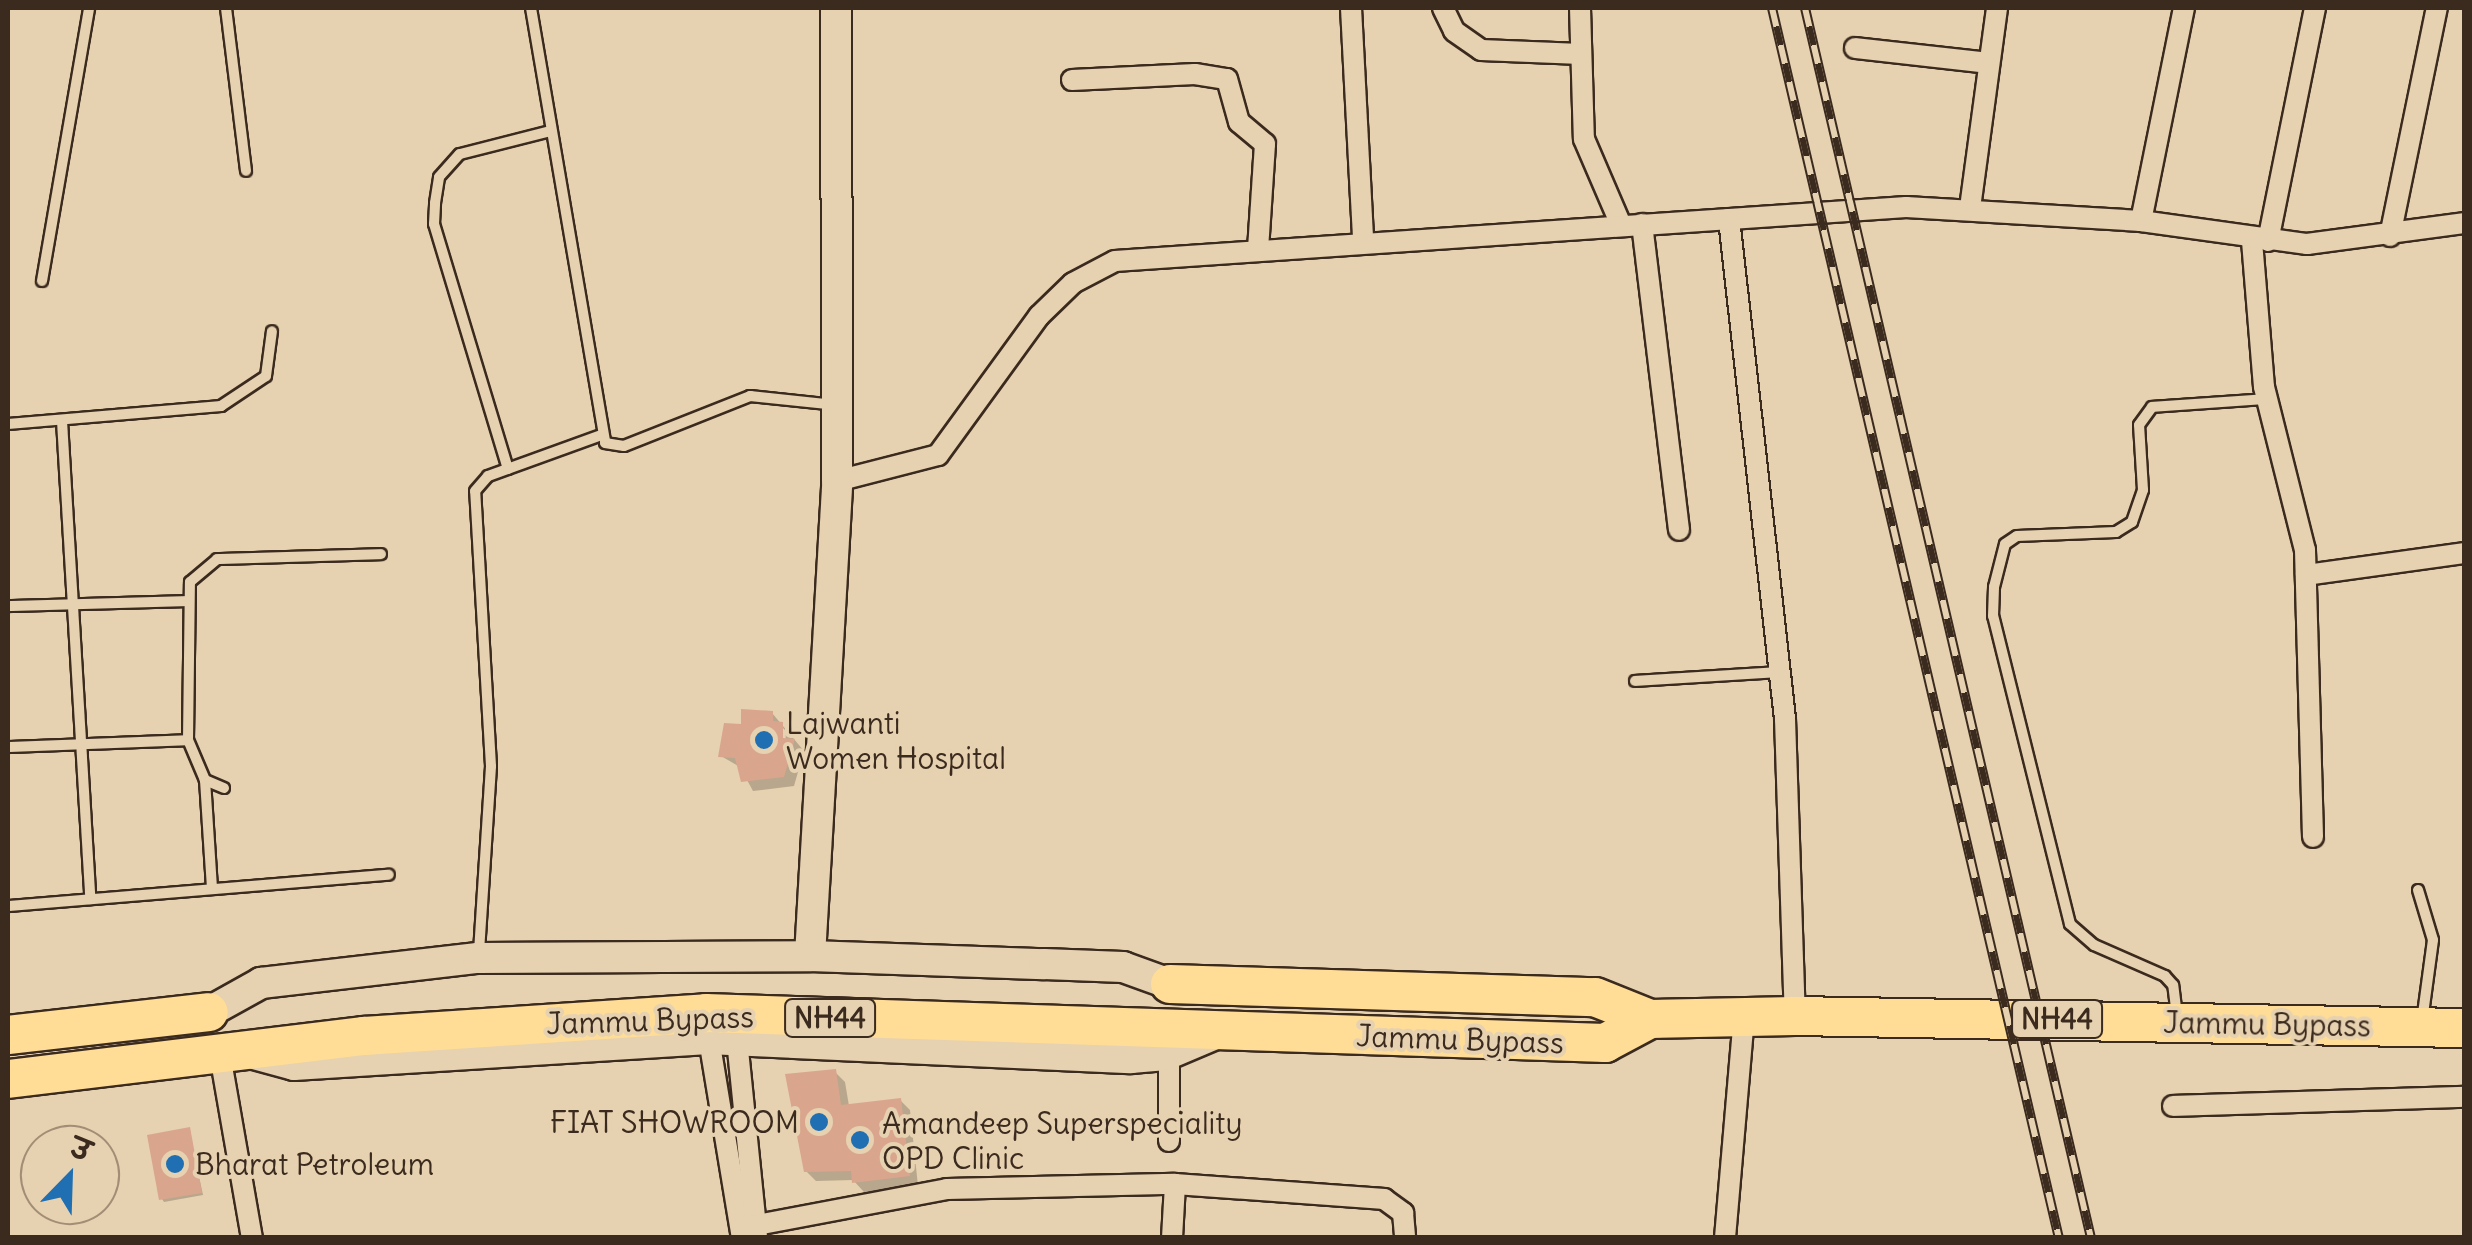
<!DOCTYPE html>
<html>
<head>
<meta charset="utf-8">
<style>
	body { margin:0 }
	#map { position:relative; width:2472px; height:1245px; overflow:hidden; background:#e6d1b0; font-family:Delius,"Playpen Sans Deva",sans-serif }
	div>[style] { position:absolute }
	.shadow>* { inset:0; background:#0003 }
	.building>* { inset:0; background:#d9a68d }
	.roads { filter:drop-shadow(2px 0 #3b2a1e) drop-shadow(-2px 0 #3b2a1e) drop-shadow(0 2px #3b2a1e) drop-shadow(0 -2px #3b2a1e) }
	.lane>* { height:10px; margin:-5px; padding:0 5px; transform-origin:5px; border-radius:5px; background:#e6d1b0 }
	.street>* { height:20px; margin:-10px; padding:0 10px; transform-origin:10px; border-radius:10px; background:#e6d1b0 }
	.secondary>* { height:30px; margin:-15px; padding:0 15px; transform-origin:15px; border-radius:15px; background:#e6d1b0 }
	.highway>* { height:38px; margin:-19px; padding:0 19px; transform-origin:19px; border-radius:19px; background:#ffdd96 }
	.rail>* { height:10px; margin-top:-5px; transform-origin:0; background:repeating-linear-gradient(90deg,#e6d1b0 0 19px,#3b2a1e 0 38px); box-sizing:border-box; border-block:2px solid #3b2a1e }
	.dots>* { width:28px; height:28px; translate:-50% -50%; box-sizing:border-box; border:5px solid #e6d1b0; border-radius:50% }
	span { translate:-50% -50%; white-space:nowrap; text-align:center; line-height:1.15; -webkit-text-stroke:8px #e6d1b0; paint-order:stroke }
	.shield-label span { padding:2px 8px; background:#e6d1b0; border:2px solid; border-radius:8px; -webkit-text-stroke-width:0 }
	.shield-label { font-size:28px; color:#3b2a1e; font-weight:700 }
	.poi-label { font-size:30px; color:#3b2a1e }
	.left { translate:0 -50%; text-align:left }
	.right { translate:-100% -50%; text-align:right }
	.street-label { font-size:30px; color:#3b2a1e }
	.frame { position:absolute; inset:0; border:10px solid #3b2a1e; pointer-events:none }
	.north { position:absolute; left:20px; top:1125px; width:100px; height:100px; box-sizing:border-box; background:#e6d1b0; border:2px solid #a28e76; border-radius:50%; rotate:23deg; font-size:28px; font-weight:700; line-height:40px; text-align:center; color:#3b2a1e }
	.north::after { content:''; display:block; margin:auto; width:35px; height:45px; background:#1f6fb2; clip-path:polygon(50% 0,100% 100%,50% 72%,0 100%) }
</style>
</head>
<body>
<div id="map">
	<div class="shadow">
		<div style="clip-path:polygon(evenodd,772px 713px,804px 751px,794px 786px,753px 791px,740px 767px,721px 756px,743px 727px,772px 713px,781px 726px,786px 731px,785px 751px,781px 726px)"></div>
		<div style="clip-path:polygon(835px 1072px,845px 1082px,849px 1106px,900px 1100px,910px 1110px,918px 1186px,864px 1192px,853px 1180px,816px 1181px,806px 1171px)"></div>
		<div style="clip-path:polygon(189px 1130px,203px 1195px,164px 1202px,162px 1199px)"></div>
	</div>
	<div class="building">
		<div style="clip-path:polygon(741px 709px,773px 711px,773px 721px,783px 722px,783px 738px,795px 739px,784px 777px,741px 782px,735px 758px,718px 757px,724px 723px,741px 724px)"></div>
		<div style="clip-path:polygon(836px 1069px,841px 1105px,901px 1098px,910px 1176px,852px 1183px,851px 1171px,804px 1172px,785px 1074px)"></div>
		<div style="clip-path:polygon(190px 1127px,202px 1193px,159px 1200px,147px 1135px)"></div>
	</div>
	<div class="roads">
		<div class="lane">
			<div style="left:226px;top:8px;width:164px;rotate:83deg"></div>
			<div style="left:531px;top:8px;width:441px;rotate:80.3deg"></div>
			<div style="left:605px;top:443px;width:19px;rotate:9deg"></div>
			<div style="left:624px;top:446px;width:136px;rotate:-21.6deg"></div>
			<div style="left:750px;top:396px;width:85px;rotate:6deg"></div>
			<div style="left:42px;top:281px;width:277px;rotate:-80.2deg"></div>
			<div style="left:62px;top:421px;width:479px;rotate:86.6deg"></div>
			<div style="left:8px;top:424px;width:214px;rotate:-4.8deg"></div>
			<div style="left:221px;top:406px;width:54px;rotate:-33.7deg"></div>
			<div style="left:266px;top:376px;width:45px;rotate:-82.4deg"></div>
			<div style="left:508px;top:469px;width:256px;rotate:-106.8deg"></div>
			<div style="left:434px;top:224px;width:21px;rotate:-87deg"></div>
			<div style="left:435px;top:203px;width:26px;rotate:-81deg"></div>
			<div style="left:439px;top:177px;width:31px;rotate:-48deg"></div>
			<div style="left:460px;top:154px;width:94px;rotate:-14.2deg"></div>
			<div style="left:8px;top:606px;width:177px;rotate:-1.6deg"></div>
			<div style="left:1635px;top:681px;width:144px;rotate:-3.6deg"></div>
			<div style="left:8px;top:747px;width:180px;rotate:-2.2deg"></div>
			<div style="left:205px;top:780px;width:109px;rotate:86.3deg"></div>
			<div style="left:224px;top:788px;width:21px;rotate:-157deg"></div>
			<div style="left:205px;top:780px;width:43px;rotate:-113deg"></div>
			<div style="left:188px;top:740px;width:158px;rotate:-89.3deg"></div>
			<div style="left:190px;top:582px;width:35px;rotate:-40deg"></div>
			<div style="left:217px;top:559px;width:164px;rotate:-1.7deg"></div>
			<div style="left:2418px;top:890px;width:52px;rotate:73.3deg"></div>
			<div style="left:2433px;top:940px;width:82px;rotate:97.7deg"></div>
			<div style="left:8px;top:906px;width:382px;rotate:-4.7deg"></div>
			<div style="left:479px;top:952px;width:186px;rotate:-86.3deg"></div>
			<div style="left:491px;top:766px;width:275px;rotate:-93.3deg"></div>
			<div style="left:475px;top:491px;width:20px;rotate:-49deg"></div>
			<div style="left:488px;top:476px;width:120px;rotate:-19.9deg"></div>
			<div style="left:2177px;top:1016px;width:31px;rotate:-97deg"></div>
			<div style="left:2173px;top:985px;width:12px;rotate:-132deg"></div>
			<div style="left:2165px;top:976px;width:77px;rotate:-156.4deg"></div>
			<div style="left:2094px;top:945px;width:32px;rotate:-139deg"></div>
			<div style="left:2070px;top:924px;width:317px;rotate:-104deg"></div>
			<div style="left:1993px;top:616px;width:29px;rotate:-88deg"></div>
			<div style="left:1994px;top:587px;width:44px;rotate:-75.7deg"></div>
			<div style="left:2005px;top:544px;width:14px;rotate:-34deg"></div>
			<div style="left:2017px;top:536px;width:99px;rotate:-2.3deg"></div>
			<div style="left:2116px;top:532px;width:19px;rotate:-32deg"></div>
			<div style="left:2132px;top:522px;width:34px;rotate:-71deg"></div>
			<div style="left:2143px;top:490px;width:65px;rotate:-93.5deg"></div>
			<div style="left:2139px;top:425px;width:22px;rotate:-54deg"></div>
			<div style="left:2152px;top:407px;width:115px;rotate:-4deg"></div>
		</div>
		<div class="street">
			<div style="left:1351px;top:8px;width:232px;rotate:87deg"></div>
			<div style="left:1443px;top:8px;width:25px;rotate:64deg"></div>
			<div style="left:1454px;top:31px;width:33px;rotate:35deg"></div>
			<div style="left:1481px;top:50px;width:100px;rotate:2.3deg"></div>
			<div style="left:1580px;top:8px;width:131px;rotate:88.3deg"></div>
			<div style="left:1584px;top:139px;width:94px;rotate:66.7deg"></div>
			<div style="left:1855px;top:48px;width:134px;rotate:6.4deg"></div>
			<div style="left:1072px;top:80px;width:123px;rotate:-2.8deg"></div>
			<div style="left:1195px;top:74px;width:32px;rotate:9deg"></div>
			<div style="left:1227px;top:79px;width:45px;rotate:74.4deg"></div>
			<div style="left:1239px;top:122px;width:34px;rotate:40deg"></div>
			<div style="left:1265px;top:144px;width:105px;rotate:93.8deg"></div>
			<div style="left:1970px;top:208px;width:202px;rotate:-82.3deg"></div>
			<div style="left:1729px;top:219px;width:503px;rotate:83.61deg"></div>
			<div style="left:1785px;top:719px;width:297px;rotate:88.1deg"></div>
			<div style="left:2141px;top:221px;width:217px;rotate:-78.6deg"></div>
			<div style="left:1642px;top:224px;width:308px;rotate:83.1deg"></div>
			<div style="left:2390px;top:236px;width:233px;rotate:-78.4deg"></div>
			<div style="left:2252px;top:241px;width:146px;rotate:85.3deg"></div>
			<div style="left:2264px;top:387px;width:168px;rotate:75.9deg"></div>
			<div style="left:2305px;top:550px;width:287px;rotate:88.4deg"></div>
			<div style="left:2268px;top:241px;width:238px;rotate:-78.6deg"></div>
			<div style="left:837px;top:481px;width:104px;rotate:-14.4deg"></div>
			<div style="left:938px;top:455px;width:172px;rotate:-54deg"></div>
			<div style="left:1039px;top:316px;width:47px;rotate:-44.1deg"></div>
			<div style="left:1073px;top:283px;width:47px;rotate:-27.6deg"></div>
			<div style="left:1115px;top:261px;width:793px;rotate:-3.91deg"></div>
			<div style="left:1906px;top:207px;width:235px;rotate:3.4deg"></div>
			<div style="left:2141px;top:221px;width:168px;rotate:7.9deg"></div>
			<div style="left:2307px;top:244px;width:158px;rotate:-7.6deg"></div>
			<div style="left:2306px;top:575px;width:160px;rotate:-7.9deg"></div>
			<div style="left:707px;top:1027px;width:214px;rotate:80.6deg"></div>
			<div style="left:737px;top:1040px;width:198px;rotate:84.2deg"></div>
			<div style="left:1169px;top:1054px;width:87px;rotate:90deg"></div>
			<div style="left:220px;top:1055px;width:186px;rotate:80.1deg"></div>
			<div style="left:2173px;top:1106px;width:291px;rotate:-1.8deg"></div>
			<div style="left:741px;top:1228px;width:210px;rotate:-10.7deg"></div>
			<div style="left:947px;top:1189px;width:228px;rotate:-1.3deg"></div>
			<div style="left:1175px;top:1184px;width:210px;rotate:4.1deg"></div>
			<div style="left:1384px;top:1199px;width:24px;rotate:36deg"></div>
			<div style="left:1403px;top:1213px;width:25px;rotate:85deg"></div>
			<div style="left:1172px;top:1238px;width:54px;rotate:-86.8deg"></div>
			<div style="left:1725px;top:1238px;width:223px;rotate:-85.1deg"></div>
		</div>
		<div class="secondary">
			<div style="left:810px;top:956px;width:476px;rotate:-86.7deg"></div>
			<div style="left:837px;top:481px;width:473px;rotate:-90.1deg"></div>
			<div style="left:209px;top:1012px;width:60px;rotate:-29.1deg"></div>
			<div style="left:261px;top:983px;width:218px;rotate:-6.6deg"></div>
			<div style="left:478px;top:958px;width:332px;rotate:-0.3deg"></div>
			<div style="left:810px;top:956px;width:234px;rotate:2deg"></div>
			<div style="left:1044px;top:964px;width:79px;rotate:2.2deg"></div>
			<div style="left:1123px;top:967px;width:50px;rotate:19.9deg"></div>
			<div style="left:254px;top:1054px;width:41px;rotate:15.4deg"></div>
			<div style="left:294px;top:1065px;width:415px;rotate:-3.6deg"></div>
			<div style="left:708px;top:1039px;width:423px;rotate:2.6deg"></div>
			<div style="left:1131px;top:1058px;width:35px;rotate:-5deg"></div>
			<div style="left:1166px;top:1055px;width:59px;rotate:-23.1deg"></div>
		</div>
		<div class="highway">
			<div style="left:1170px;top:984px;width:425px;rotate:1.8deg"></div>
			<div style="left:1595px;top:997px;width:59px;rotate:21.8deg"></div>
			<div style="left:1650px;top:1019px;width:145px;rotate:-1.2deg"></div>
			<div style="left:1795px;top:1016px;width:669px;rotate:1.03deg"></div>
			<div style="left:8px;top:1035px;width:202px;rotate:-6.5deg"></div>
			<div style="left:8px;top:1079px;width:359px;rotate:-6.9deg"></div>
			<div style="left:364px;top:1036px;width:343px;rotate:-3.8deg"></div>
			<div style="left:706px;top:1013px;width:900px;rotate:1.91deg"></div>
			<div style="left:1605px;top:1043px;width:51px;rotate:-28.1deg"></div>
		</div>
	</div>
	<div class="rail">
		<div style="left:1772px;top:8px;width:1263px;rotate:76.87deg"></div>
		<div style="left:1805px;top:8px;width:1263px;rotate:76.91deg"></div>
	</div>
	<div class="dots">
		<div style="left:764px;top:740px;background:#1f6fb2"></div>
		<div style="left:819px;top:1122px;background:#1f6fb2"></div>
		<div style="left:860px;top:1140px;background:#1f6fb2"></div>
		<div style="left:175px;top:1164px;background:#1f6fb2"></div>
	</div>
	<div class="shield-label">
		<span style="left:830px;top:1018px">NH44</span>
		<span style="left:2057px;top:1019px">NH44</span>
	</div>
	<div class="poi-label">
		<span class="left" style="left:786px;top:740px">Lajwanti<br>Women Hospital</span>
		<span class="right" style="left:799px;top:1122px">FIAT SHOWROOM</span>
		<span class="left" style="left:882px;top:1140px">Amandeep Superspeciality<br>OPD Clinic</span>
		<span class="left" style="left:195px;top:1164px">Bharat Petroleum</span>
	</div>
	<div class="street-label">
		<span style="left:650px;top:1020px;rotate:-2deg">Jammu Bypass</span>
		<span style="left:2267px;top:1024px;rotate:1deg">Jammu Bypass</span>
		<span style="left:1460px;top:1039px;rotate:2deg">Jammu Bypass</span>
	</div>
	<div class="frame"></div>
	<div class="north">उ</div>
</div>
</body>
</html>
